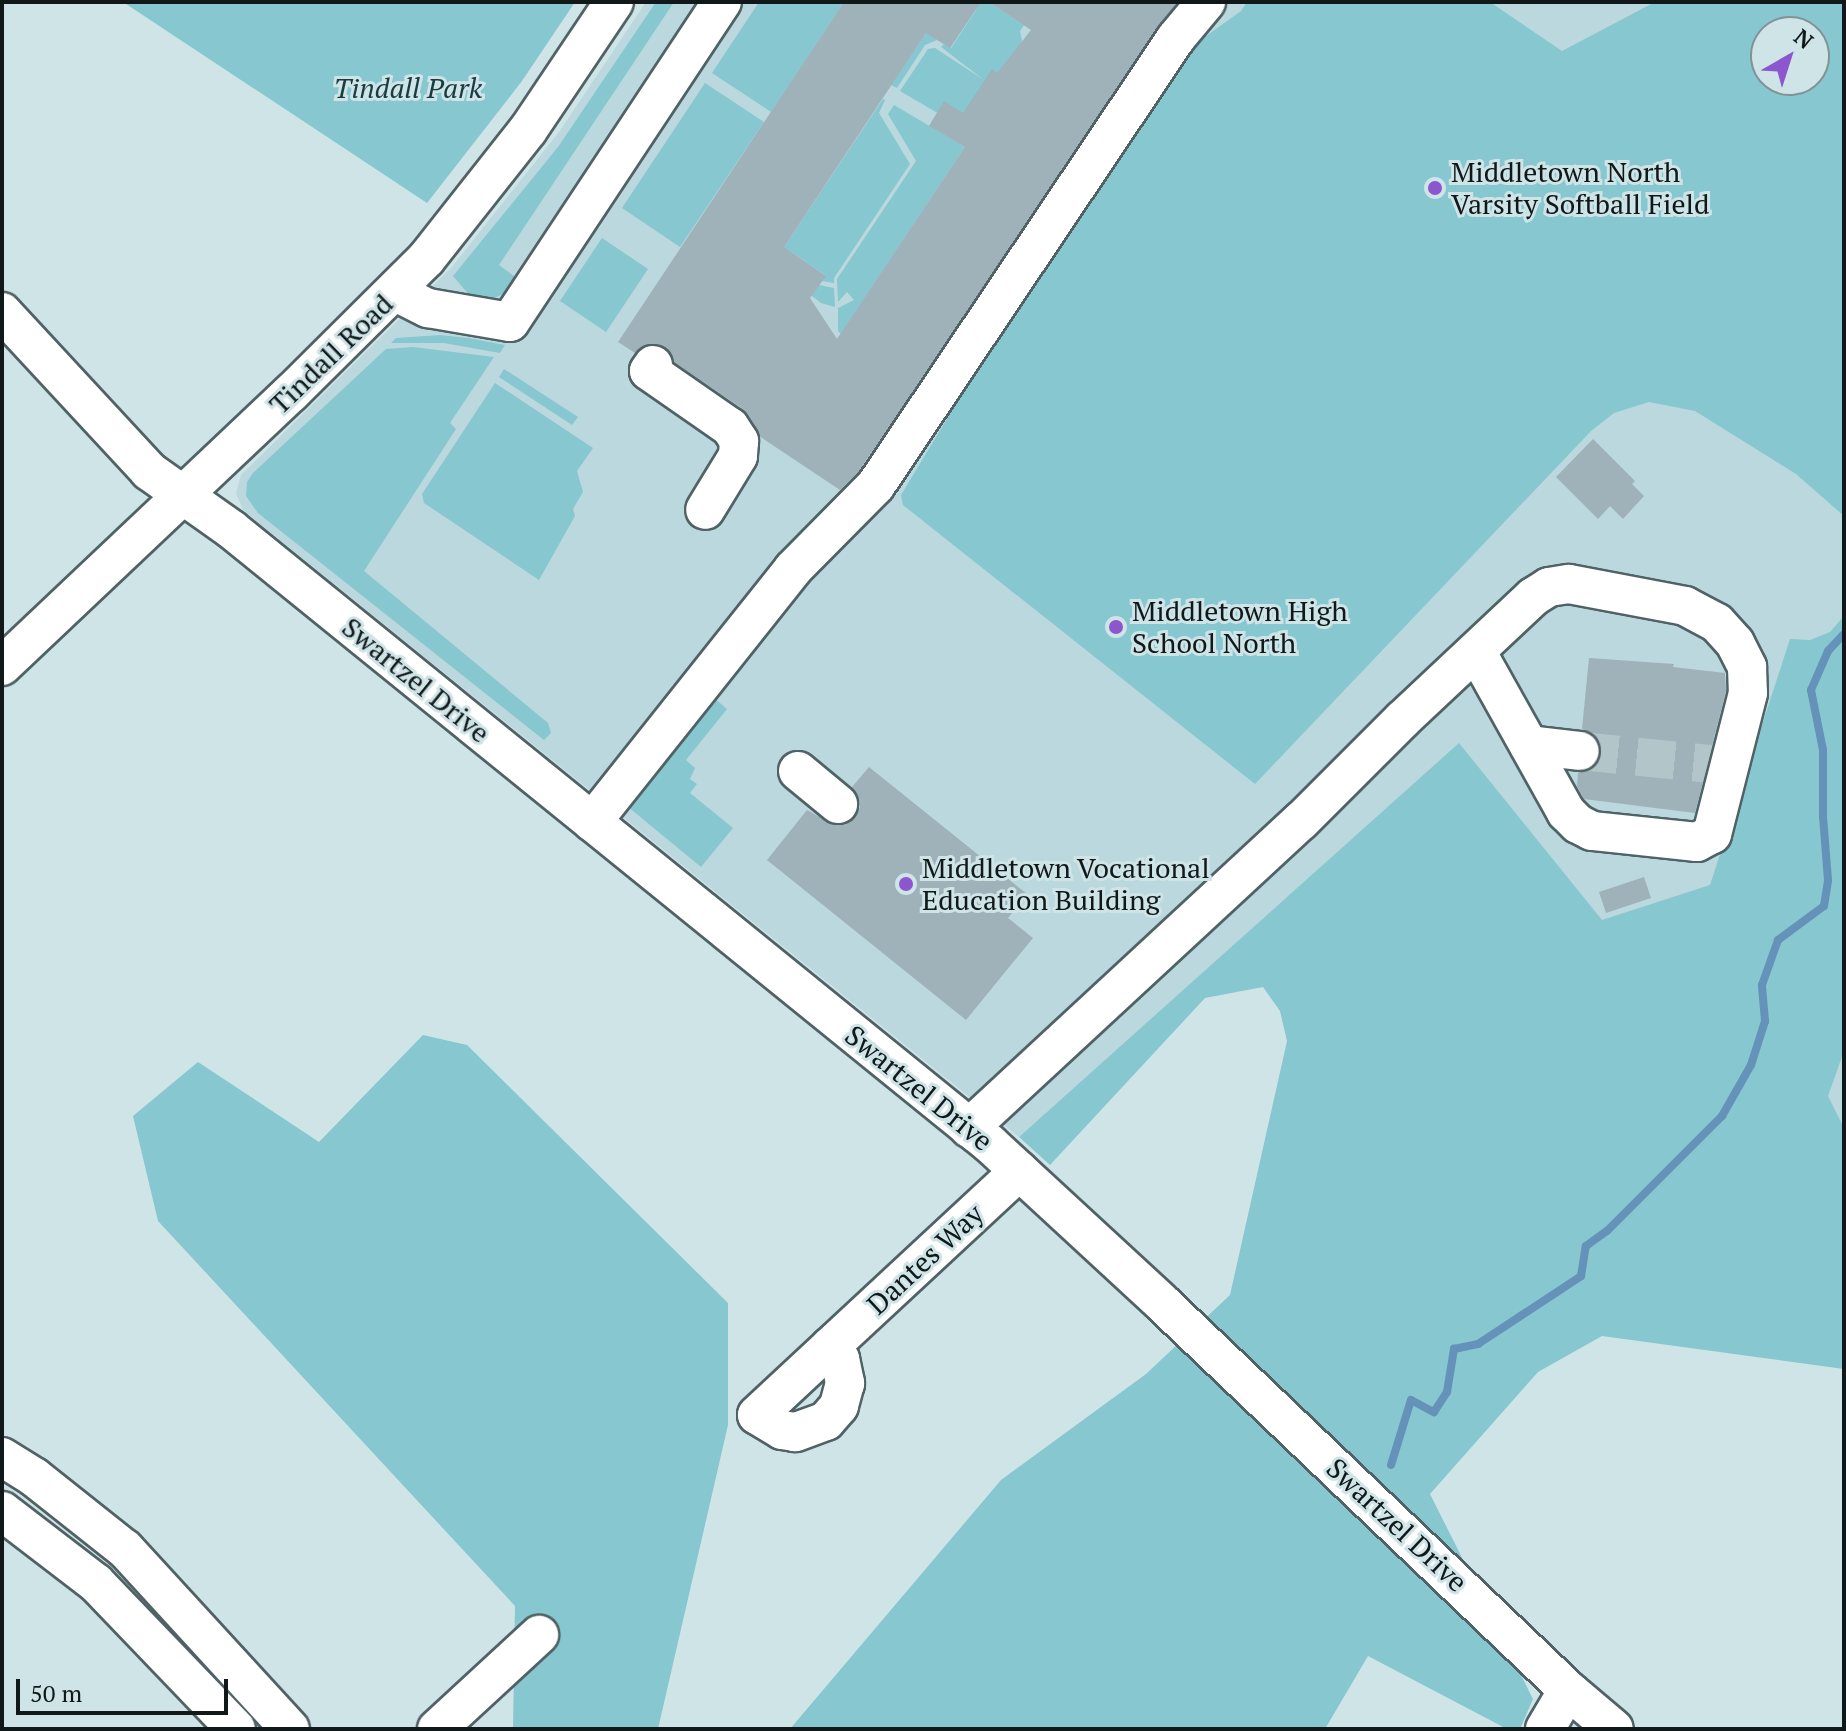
<!DOCTYPE html>
<html>
<head>
<meta charset="utf-8">
<style>
	body { margin:0 }
	#map { position:relative; width:1846px; height:1731px; overflow:hidden; background:#cfe4e7; font-family:"PT Serif",serif }
	div>[style] { position:absolute }
	.built>* { inset:0; background:#bad8dd }
	.green>* { inset:0; background:#87c7d0 }
	.stream>* { height:8px; margin:-4px; padding:0 4px; transform-origin:4px; border-radius:4px; background:#6592b8 }
	.building>* { inset:0; background:#9fb1b9 }
	.minor-tunnel>* { height:38px; margin-top:-19px; transform-origin:0; background:repeating-linear-gradient(90deg,#b2c5c8 0 38px,transparent 0 57px) }
	.roads { filter:drop-shadow(2px 0 #506265) drop-shadow(-2px 0 #506265) drop-shadow(0 2px #506265) drop-shadow(0 -2px #506265) }
	.minor>* { height:38px; margin:-19px; padding:0 19px; transform-origin:19px; border-radius:19px; background:#fff }
	.dots>* { width:22px; height:22px; translate:-50% -50%; box-sizing:border-box; border:4px solid #cfe4e7; border-radius:50% }
	span { translate:-50% -50%; white-space:nowrap; text-align:center; line-height:1.15; -webkit-text-stroke:6px #cfe4e7; paint-order:stroke }
	.park-label { font-size:28px; color:#183c41; font-style:italic }
	.poi-label { font-size:28px; color:#111819 }
	.left { translate:0 -50%; text-align:left }
	.street-label { font-size:28px; color:#111819 }
	.frame { position:absolute; inset:0; border:4px solid #111819; pointer-events:none }
	.north { position:absolute; left:1750px; top:16px; width:80px; height:80px; box-sizing:border-box; background:#cfe4e7; border:2px solid #839295; border-radius:50%; rotate:39deg; font-size:22px; font-weight:700; line-height:32px; text-align:center; color:#111819 }
	.north::after { content:''; display:block; margin:auto; width:28px; height:36px; background:#8b56ce; clip-path:polygon(50% 0,100% 100%,50% 72%,0 100%) }
	.scale { position:absolute; left:16px; top:1679px; width:212px; height:36px; box-sizing:border-box; border:4px solid #111819; border-top:0; padding-left:10px; font-size:24px; line-height:28px; white-space:nowrap; color:#111819; -webkit-text-stroke:6px #cfe4e7; paint-order:stroke }
</style>
</head>
<body>
<div id="map">
	<div class="built">
		<div style="clip-path:polygon(evenodd,646px 2px,1844px 2px,1844px 1175px,1673px 1008px,1459px 744px,1019px 1137px,243px 510px,236px 493px,241px 475px,451px 268px,559px 132px,646px 2px,1766px 32px,1814px 32px,1814px 80px,1766px 80px,1766px 32px)"></div>
	</div>
	<div class="green">
		<div style="clip-path:polygon(123px 2px,575px 2px,522px 81px,427px 203px)"></div>
		<div style="clip-path:polygon(656px 2px,674px 2px,499px 265px,518px 279px,503px 294px,492px 299px,471px 297px,453px 276px,558px 147px)"></div>
		<div style="clip-path:polygon(759px 2px,844px 2px,771px 112px,712px 73px)"></div>
		<div style="clip-path:polygon(947px 2px,929px 34px,937px 40px,925px 45px,897px 88px,891px 85px)"></div>
		<div style="clip-path:polygon(965px 2px,989px 2px,1024px 25px,1020px 31px,1022px 41px,975px 135px,900px 91px,928px 49px,935px 48px,984px 80px,941px 47px,944px 44px,951px 48px,976px 10px)"></div>
		<div style="clip-path:polygon(evenodd,1247px 2px,1490px 2px,1562px 51px,1655px 2px,1844px 2px,1844px 516px,1796px 474px,1695px 411px,1649px 402px,1614px 413px,1591px 431px,1255px 784px,903px 505px,901px 495px,1003px 326px,1195px 44px,1241px 11px,1247px 2px,1766px 32px,1814px 32px,1814px 80px,1766px 80px,1766px 32px)"></div>
		<div style="clip-path:polygon(705px 83px,764px 122px,680px 247px,622px 208px)"></div>
		<div style="clip-path:polygon(883px 99px,885px 100px,879px 113px,910px 164px,834px 278px,834px 283px,822px 281px,825px 275px,787px 249px,819px 285px,834px 288px,835px 307px,821px 303px,772px 265px)"></div>
		<div style="clip-path:polygon(894px 105px,965px 147px,841px 334px,838px 331px,838px 308px,854px 300px,847px 292px,838px 302px,837px 279px,916px 161px,888px 114px)"></div>
		<div style="clip-path:polygon(602px 238px,648px 269px,606px 332px,560px 301px)"></div>
		<div style="clip-path:polygon(440px 335px,468px 338px,505px 345px,500px 353px,444px 343px,391px 343px,396px 338px)"></div>
		<div style="clip-path:polygon(413px 347px,494px 357px,450px 423px,456px 429px,364px 571px,548px 723px,551px 733px,544px 740px,258px 513px,246px 496px,247px 482px,253px 473px,386px 349px)"></div>
		<div style="clip-path:polygon(504px 369px,578px 417px,572px 425px,499px 377px)"></div>
		<div style="clip-path:polygon(495px 383px,593px 448px,577px 471px,583px 492px,573px 509px,575px 516px,539px 580px,424px 503px,422px 494px)"></div>
		<div style="clip-path:polygon(1844px 616px,1844px 1051px,1828px 1096px,1844px 1128px,1844px 1369px,1602px 1336px,1538px 1372px,1430px 1494px,1533px 1699px,1520px 1729px,1507px 1729px,1368px 1656px,1325px 1729px,790px 1729px,1001px 1480px,1146px 1374px,1230px 1295px,1287px 1041px,1280px 1011px,1263px 987px,1205px 998px,1050px 1165px,1019px 1137px,1459px 743px,1602px 920px,1710px 885px,1790px 639px,1810px 640px,1830px 632px)"></div>
		<div style="clip-path:polygon(714px 698px,727px 709px,686px 760px,695px 768px,690px 779px,697px 784px,690px 793px,733px 828px,701px 867px,627px 806px)"></div>
		<div style="clip-path:polygon(423px 1035px,467px 1045px,728px 1303px,728px 1425px,658px 1729px,513px 1729px,515px 1606px,158px 1221px,133px 1116px,198px 1062px,319px 1142px)"></div>
	</div>
	<div class="stream">
		<div style="left:1391px;top:1465px;width:68px;rotate:-72.9deg"></div>
		<div style="left:1411px;top:1400px;width:26px;rotate:28deg"></div>
		<div style="left:1434px;top:1412px;width:24px;rotate:-57deg"></div>
		<div style="left:1447px;top:1392px;width:44px;rotate:-80.8deg"></div>
		<div style="left:1454px;top:1349px;width:25px;rotate:-12deg"></div>
		<div style="left:1478px;top:1344px;width:123px;rotate:-33.4deg"></div>
		<div style="left:1581px;top:1276px;width:30px;rotate:-81deg"></div>
		<div style="left:1586px;top:1246px;width:26px;rotate:-36deg"></div>
		<div style="left:1607px;top:1231px;width:163px;rotate:-45deg"></div>
		<div style="left:1722px;top:1116px;width:59px;rotate:-60.4deg"></div>
		<div style="left:1751px;top:1065px;width:46px;rotate:-72.3deg"></div>
		<div style="left:1765px;top:1021px;width:36px;rotate:-95deg"></div>
		<div style="left:1762px;top:985px;width:48px;rotate:-70.4deg"></div>
		<div style="left:1778px;top:940px;width:57px;rotate:-36.5deg"></div>
		<div style="left:1824px;top:906px;width:26px;rotate:-81deg"></div>
		<div style="left:1828px;top:880px;width:63px;rotate:-94.5deg"></div>
		<div style="left:1823px;top:817px;width:67px;rotate:-90deg"></div>
		<div style="left:1823px;top:750px;width:61px;rotate:-101.3deg"></div>
		<div style="left:1811px;top:690px;width:43px;rotate:-66.4deg"></div>
		<div style="left:1828px;top:651px;width:23px;rotate:-47deg"></div>
	</div>
	<div class="building">
		<div style="clip-path:polygon(844px 2px,981px 2px,950px 48px,926px 33px,784px 247px,826px 276px,810px 298px,837px 339px,965px 147px,929px 126px,944px 101px,963px 113px,992px 69px,997px 73px,1031px 30px,989px 2px,1177px 2px,859px 471px,840px 490px,759px 436px,743px 409px,674px 362px,664px 346px,644px 345px,635px 353px,618px 342px)"></div>
		<div style="clip-path:polygon(1593px 439px,1635px 481px,1632px 484px,1644px 496px,1623px 519px,1610px 506px,1598px 519px,1556px 477px)"></div>
		<div style="clip-path:polygon(1589px 658px,1674px 664px,1673px 667px,1725px 673px,1726px 691px,1695px 813px,1584px 799px,1577px 786px,1578px 773px,1597px 765px,1602px 753px,1594px 734px,1582px 729px)"></div>
		<div style="clip-path:polygon(869px 767px,1027px 894px,1008px 918px,1033px 938px,966px 1020px,767px 860px,807px 810px,834px 825px,845px 825px,854px 819px,860px 807px,852px 787px)"></div>
		<div style="clip-path:polygon(1644px 877px,1651px 898px,1606px 913px,1599px 892px)"></div>
	</div>
	<div class="minor-tunnel">
		<div style="left:1580px;top:751px;width:132px;rotate:5.7deg"></div>
	</div>
	<div class="roads">
		<div class="minor">
			<div style="left:396px;top:292px;width:36px;rotate:27deg"></div>
			<div style="left:428px;top:308px;width:83px;rotate:9.7deg"></div>
			<div style="left:510px;top:322px;width:384px;rotate:-56.5deg"></div>
			<div style="left:2px;top:312px;width:217px;rotate:47.2deg"></div>
			<div style="left:149px;top:471px;width:100px;rotate:35.3deg"></div>
			<div style="left:231px;top:529px;width:977px;rotate:39.02deg"></div>
			<div style="left:990px;top:1144px;width:231px;rotate:42.7deg"></div>
			<div style="left:1160px;top:1301px;width:564px;rotate:43.63deg"></div>
			<div style="left:1568px;top:1690px;width:60px;rotate:40.3deg"></div>
			<div style="left:653px;top:365px;width:7px;rotate:124deg"></div>
			<div style="left:649px;top:371px;width:98px;rotate:34.7deg"></div>
			<div style="left:730px;top:427px;width:17px;rotate:57deg"></div>
			<div style="left:739px;top:441px;width:15px;rotate:94deg"></div>
			<div style="left:738px;top:456px;width:63px;rotate:121.4deg"></div>
			<div style="left:2px;top:666px;width:398px;rotate:-43.4deg"></div>
			<div style="left:291px;top:393px;width:190px;rotate:-44.8deg"></div>
			<div style="left:426px;top:259px;width:164px;rotate:-51.7deg"></div>
			<div style="left:528px;top:130px;width:154px;rotate:-56.1deg"></div>
			<div style="left:1529px;top:745px;width:51px;rotate:6.7deg"></div>
			<div style="left:798px;top:771px;width:52px;rotate:39.5deg"></div>
			<div style="left:592px;top:822px;width:323px;rotate:-51.5deg"></div>
			<div style="left:793px;top:569px;width:118px;rotate:-45.3deg"></div>
			<div style="left:876px;top:485px;width:538px;rotate:-56.13deg"></div>
			<div style="left:1176px;top:38px;width:47px;rotate:-50.2deg"></div>
			<div style="left:969px;top:1128px;width:452px;rotate:-42.8deg"></div>
			<div style="left:1301px;top:821px;width:143px;rotate:-45deg"></div>
			<div style="left:1402px;top:720px;width:180px;rotate:-43.2deg"></div>
			<div style="left:1533px;top:597px;width:19px;rotate:-32deg"></div>
			<div style="left:1549px;top:587px;width:20px;rotate:-9deg"></div>
			<div style="left:1569px;top:584px;width:118px;rotate:10.7deg"></div>
			<div style="left:1685px;top:606px;width:36px;rotate:28deg"></div>
			<div style="left:1717px;top:623px;width:27px;rotate:48deg"></div>
			<div style="left:1735px;top:643px;width:27px;rotate:63deg"></div>
			<div style="left:1747px;top:667px;width:26px;rotate:88deg"></div>
			<div style="left:1748px;top:693px;width:146px;rotate:104.3deg"></div>
			<div style="left:1712px;top:834px;width:17px;rotate:152deg"></div>
			<div style="left:1697px;top:842px;width:106px;rotate:-174deg"></div>
			<div style="left:1592px;top:831px;width:16px;rotate:-153deg"></div>
			<div style="left:1578px;top:824px;width:17px;rotate:-135deg"></div>
			<div style="left:1566px;top:812px;width:184px;rotate:-119.2deg"></div>
			<div style="left:831px;top:1346px;width:16px;rotate:55deg"></div>
			<div style="left:840px;top:1359px;width:25px;rotate:78deg"></div>
			<div style="left:845px;top:1383px;width:24px;rotate:105deg"></div>
			<div style="left:839px;top:1406px;width:20px;rotate:131deg"></div>
			<div style="left:826px;top:1421px;width:33px;rotate:160deg"></div>
			<div style="left:795px;top:1432px;width:13px;rotate:-171deg"></div>
			<div style="left:782px;top:1430px;width:29px;rotate:-149deg"></div>
			<div style="left:757px;top:1415px;width:101px;rotate:-43deg"></div>
			<div style="left:831px;top:1346px;width:257px;rotate:-42.9deg"></div>
			<div style="left:2px;top:1457px;width:38px;rotate:32deg"></div>
			<div style="left:34px;top:1477px;width:116px;rotate:38.4deg"></div>
			<div style="left:125px;top:1549px;width:244px;rotate:47.5deg"></div>
			<div style="left:2px;top:1511px;width:118px;rotate:37.5deg"></div>
			<div style="left:96px;top:1583px;width:202px;rotate:46.2deg"></div>
			<div style="left:437px;top:1729px;width:139px;rotate:-42.7deg"></div>
			<div style="left:1545px;top:1729px;width:45px;rotate:-59.5deg"></div>
		</div>
	</div>
	<div class="dots">
		<div style="left:1435px;top:188px;background:#8b56ce"></div>
		<div style="left:1116px;top:627px;background:#8b56ce"></div>
		<div style="left:906px;top:884px;background:#8b56ce"></div>
	</div>
	<div class="park-label">
		<span style="left:408px;top:88px">Tindall Park</span>
	</div>
	<div class="poi-label">
		<span class="left" style="left:1451px;top:188px">Middletown North<br>Varsity Softball Field</span>
		<span class="left" style="left:1132px;top:627px">Middletown High<br>School North</span>
		<span class="left" style="left:922px;top:884px">Middletown Vocational<br>Education Building</span>
	</div>
	<div class="street-label">
		<span style="left:331px;top:354px;rotate:-44deg">Tindall Road</span>
		<span style="left:416px;top:680px;rotate:39deg">Swartzel Drive</span>
		<span style="left:919px;top:1088px;rotate:39deg">Swartzel Drive</span>
		<span style="left:925px;top:1259px;rotate:-43deg">Dantes Way</span>
		<span style="left:1397px;top:1525px;rotate:43deg">Swartzel Drive</span>
	</div>
	<div class="frame"></div>
	<div class="north">N</div>
	<div class="scale">50 m</div>
</div>
</body>
</html>
